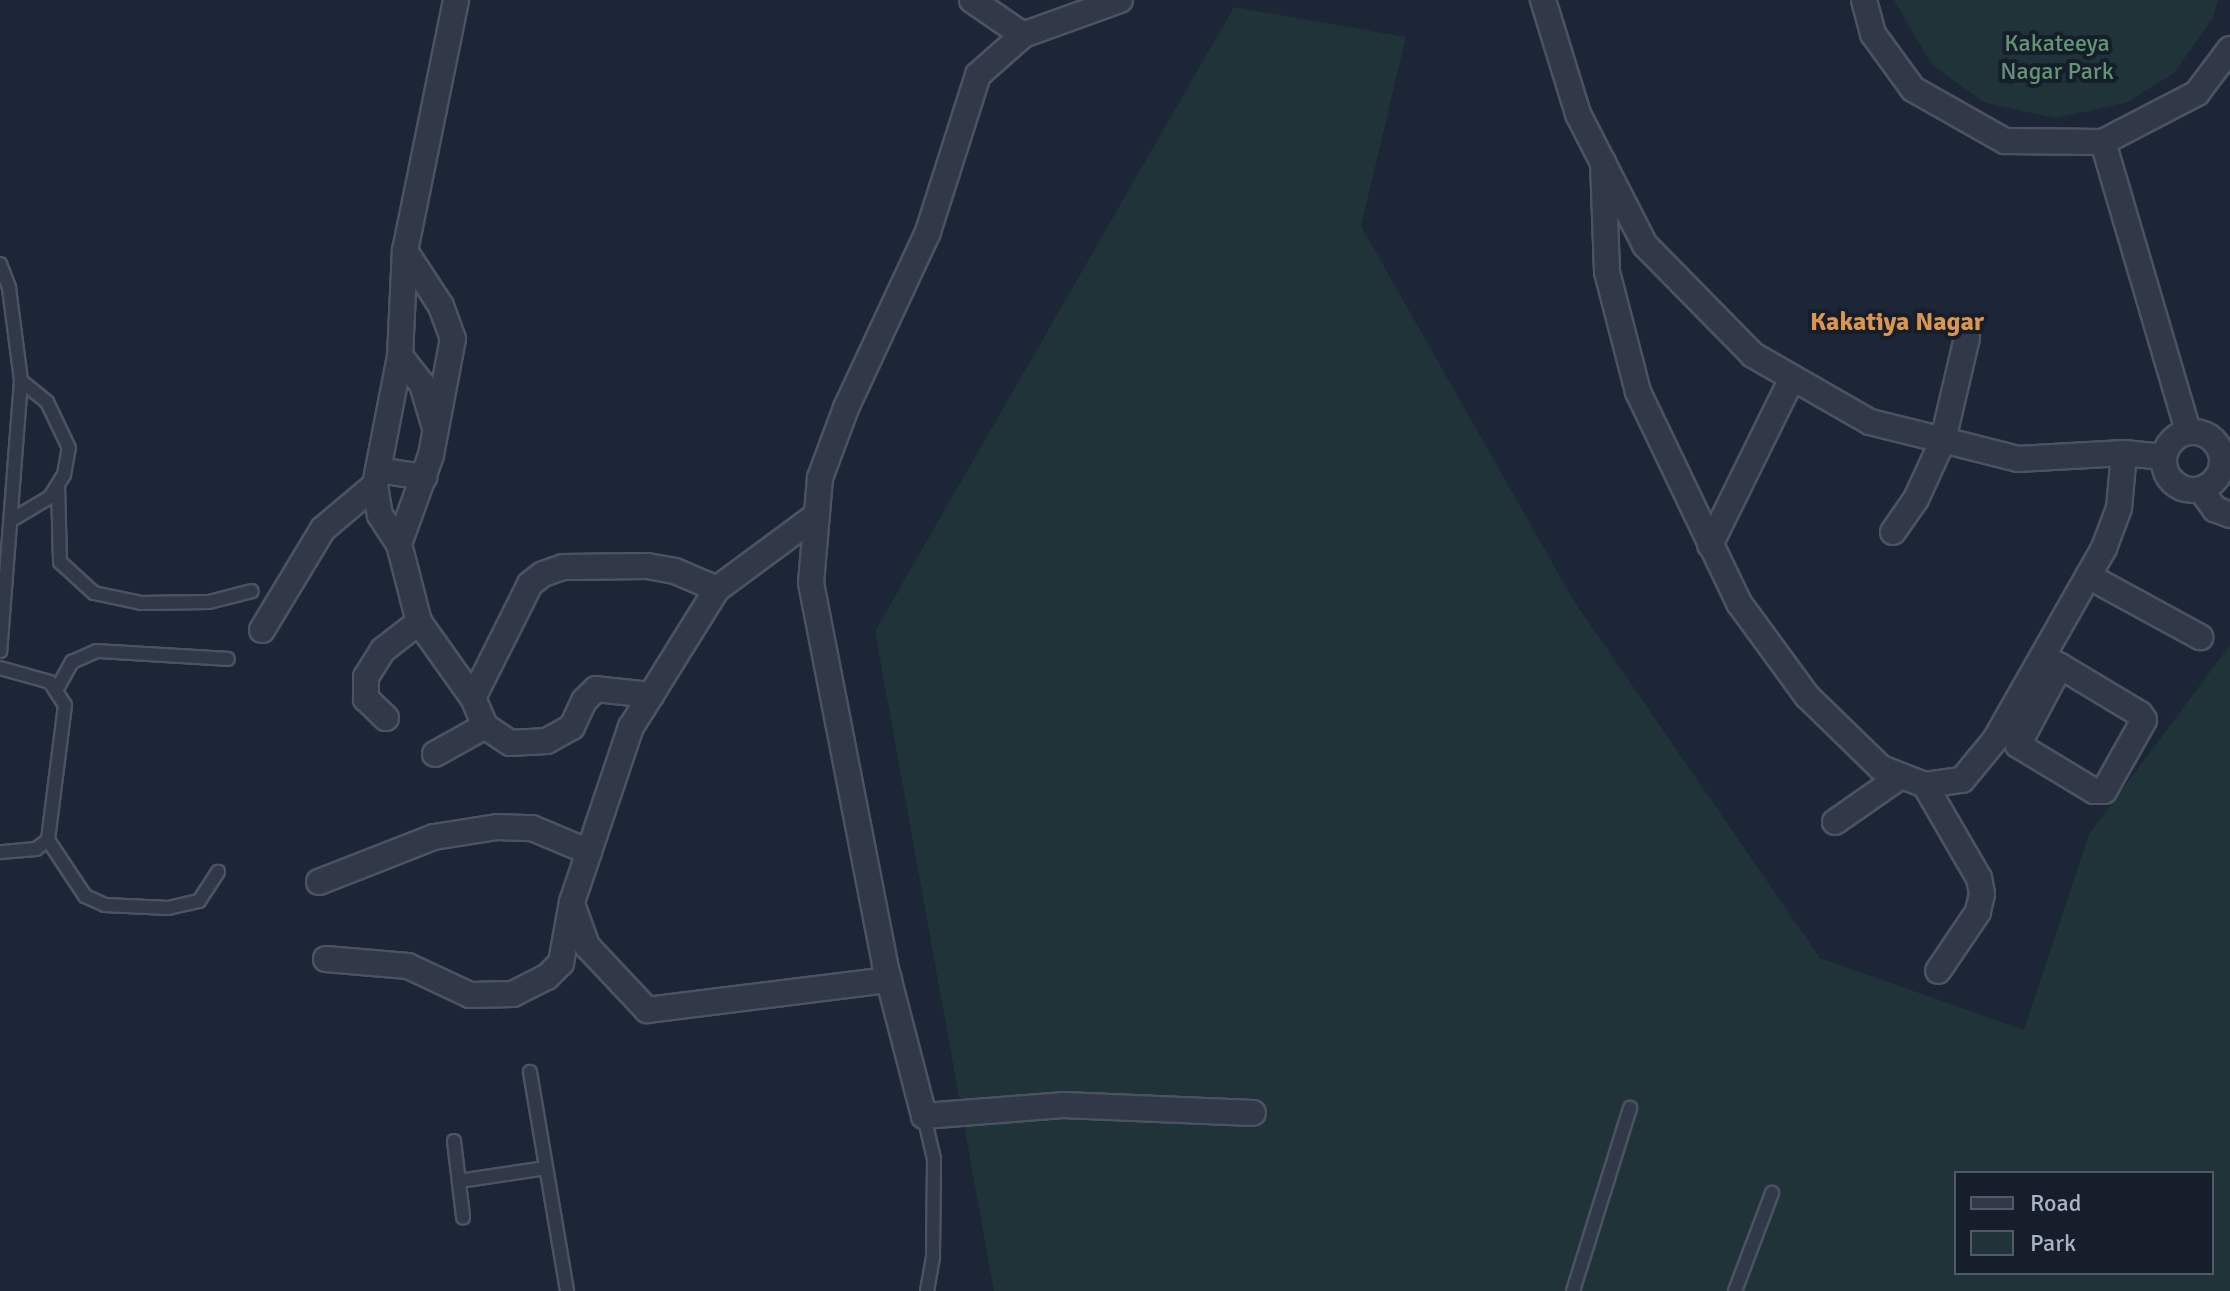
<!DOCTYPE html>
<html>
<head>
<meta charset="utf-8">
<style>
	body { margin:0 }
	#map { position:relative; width:2230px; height:1291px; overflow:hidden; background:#1d2636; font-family:Signika,sans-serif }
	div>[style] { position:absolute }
	.green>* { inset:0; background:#1f3338 }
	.roads { filter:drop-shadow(2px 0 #4b5362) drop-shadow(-2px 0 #4b5362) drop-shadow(0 2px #4b5362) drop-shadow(0 -2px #4b5362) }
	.lane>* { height:12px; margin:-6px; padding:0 6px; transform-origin:6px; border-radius:6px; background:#313847 }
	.street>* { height:24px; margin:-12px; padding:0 12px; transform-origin:12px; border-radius:12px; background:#313847 }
	.street>.ring { margin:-12px; padding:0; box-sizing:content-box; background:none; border:24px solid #313847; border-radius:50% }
	span { translate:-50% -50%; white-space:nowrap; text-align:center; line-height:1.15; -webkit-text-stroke:8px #171e2b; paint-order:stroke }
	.park-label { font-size:24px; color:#619671 }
	.neighbourhood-label { font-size:26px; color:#da9650; font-weight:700 }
	.legend { position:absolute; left:1954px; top:1171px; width:260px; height:104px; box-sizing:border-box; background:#171e2b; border:2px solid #525969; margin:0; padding:10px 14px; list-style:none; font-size:24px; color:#aab2c5 }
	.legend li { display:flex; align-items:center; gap:16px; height:40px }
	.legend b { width:40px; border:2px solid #525969 }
</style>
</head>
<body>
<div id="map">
	<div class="green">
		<div style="clip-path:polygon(1894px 0,2218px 0,2213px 18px,2174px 73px,2126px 103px,2055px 118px,1985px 103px,1932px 65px)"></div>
		<div style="clip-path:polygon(evenodd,1234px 7px,1406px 37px,1361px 226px,1574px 601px,1820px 958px,2024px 1030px,2089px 834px,2230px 645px,2230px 1291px,994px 1291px,875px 631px,1234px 7px,1956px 1173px,2212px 1173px,2212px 1273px,1956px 1273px,1956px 1173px)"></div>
	</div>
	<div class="roads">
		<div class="lane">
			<div style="left:0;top:264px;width:26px;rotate:69deg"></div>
			<div style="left:9px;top:288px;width:94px;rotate:82.6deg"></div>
			<div style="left:21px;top:381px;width:271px;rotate:94.4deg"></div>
			<div style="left:58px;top:485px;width:77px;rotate:88.5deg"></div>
			<div style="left:60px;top:562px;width:46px;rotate:42.4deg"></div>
			<div style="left:94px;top:593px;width:48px;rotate:12deg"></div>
			<div style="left:141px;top:603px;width:68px;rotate:-0.8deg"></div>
			<div style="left:209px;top:602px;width:44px;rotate:-14.3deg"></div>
			<div style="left:13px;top:519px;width:43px;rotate:-30.7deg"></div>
			<div style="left:50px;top:497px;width:26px;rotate:-58deg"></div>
			<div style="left:64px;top:475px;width:27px;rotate:-80deg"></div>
			<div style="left:69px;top:448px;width:51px;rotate:-115.6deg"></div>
			<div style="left:47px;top:402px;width:33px;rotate:-141deg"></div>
			<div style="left:0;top:668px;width:52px;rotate:15.6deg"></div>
			<div style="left:50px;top:682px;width:27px;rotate:57deg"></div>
			<div style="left:65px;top:705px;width:136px;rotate:97.2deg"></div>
			<div style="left:48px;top:840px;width:15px;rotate:143deg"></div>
			<div style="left:36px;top:849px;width:36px;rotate:175deg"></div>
			<div style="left:58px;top:687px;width:29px;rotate:-61deg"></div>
			<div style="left:72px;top:662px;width:27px;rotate:-24deg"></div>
			<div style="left:97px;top:651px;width:131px;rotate:3.5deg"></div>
			<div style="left:48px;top:840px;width:67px;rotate:56.5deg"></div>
			<div style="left:85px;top:896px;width:22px;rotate:24deg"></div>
			<div style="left:105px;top:905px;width:63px;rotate:2.7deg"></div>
			<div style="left:168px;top:908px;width:32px;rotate:-13deg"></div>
			<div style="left:199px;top:901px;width:35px;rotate:-57deg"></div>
			<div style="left:530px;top:1072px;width:222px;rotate:80.4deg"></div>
			<div style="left:924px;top:1116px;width:44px;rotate:76.9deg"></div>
			<div style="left:934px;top:1159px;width:98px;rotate:90.6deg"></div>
			<div style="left:933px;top:1257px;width:35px;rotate:100deg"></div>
			<div style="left:454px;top:1141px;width:77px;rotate:83.2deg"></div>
			<div style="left:459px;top:1181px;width:88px;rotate:-8.5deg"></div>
			<div style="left:1573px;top:1291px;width:192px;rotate:-72.7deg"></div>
			<div style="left:1735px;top:1291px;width:105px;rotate:-69.3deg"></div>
		</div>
		<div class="street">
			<div style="left:972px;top:0;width:62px;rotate:34.5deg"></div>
			<div style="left:1120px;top:0;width:103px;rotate:160.2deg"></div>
			<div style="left:1023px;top:35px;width:60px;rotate:138.4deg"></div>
			<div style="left:978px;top:75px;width:165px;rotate:107.7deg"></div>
			<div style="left:928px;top:232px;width:194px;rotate:115deg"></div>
			<div style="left:846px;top:408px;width:75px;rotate:110.4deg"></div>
			<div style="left:820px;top:478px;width:105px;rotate:94.9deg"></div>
			<div style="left:811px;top:583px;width:389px;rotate:79deg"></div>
			<div style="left:885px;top:965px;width:156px;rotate:75.5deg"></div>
			<div style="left:924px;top:1116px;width:139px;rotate:-4.5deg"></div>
			<div style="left:1063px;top:1105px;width:190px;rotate:2.4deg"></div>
			<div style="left:1543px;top:0;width:119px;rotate:72.9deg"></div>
			<div style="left:1578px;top:114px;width:147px;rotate:62.9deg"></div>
			<div style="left:1645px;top:245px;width:154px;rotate:45.5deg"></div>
			<div style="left:1753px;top:355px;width:135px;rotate:29.8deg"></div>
			<div style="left:1870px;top:422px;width:75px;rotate:13.9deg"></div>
			<div style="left:1943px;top:440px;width:77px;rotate:14.2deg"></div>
			<div style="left:2018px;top:459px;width:106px;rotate:-3.2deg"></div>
			<div style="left:2124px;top:453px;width:40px;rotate:5.7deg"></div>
			<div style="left:1864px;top:0;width:35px;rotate:75deg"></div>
			<div style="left:1873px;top:34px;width:68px;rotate:54deg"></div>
			<div style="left:1913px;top:89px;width:106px;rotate:29.5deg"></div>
			<div style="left:2005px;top:141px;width:98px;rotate:0.6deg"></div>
			<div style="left:2103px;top:142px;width:106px;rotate:-27.5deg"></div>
			<div style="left:2197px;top:93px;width:55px;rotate:-53.1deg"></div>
			<div style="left:2103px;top:142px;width:301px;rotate:73.6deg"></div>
			<div style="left:1603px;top:162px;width:110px;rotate:87.9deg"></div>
			<div style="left:1607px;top:272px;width:124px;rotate:75.5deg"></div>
			<div style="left:1638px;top:392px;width:234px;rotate:64.4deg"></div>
			<div style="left:1739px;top:603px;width:115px;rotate:53.8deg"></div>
			<div style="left:1807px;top:696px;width:103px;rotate:44.2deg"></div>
			<div style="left:1881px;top:768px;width:47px;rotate:21.1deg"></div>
			<div style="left:1925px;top:785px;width:37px;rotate:-8deg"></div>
			<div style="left:1962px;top:780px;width:52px;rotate:-50.5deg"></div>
			<div style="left:1995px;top:740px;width:221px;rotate:-60.4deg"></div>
			<div style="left:2104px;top:548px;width:43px;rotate:-69.4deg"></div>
			<div style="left:2119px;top:508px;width:55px;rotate:-84.8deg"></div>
			<div style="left:400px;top:356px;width:36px;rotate:52deg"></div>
			<div style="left:422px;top:384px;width:46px;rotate:73.5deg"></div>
			<div class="ring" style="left:2164px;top:432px;width:34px;height:34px"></div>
			<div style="left:378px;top:470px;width:47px;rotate:8.7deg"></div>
			<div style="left:375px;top:485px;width:30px;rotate:81deg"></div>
			<div style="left:380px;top:515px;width:35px;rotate:57deg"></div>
			<div style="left:2201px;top:490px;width:24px;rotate:54deg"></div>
			<div style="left:2215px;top:509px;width:16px;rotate:22deg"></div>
			<div style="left:1893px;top:532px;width:40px;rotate:-55.1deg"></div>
			<div style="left:1916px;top:499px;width:65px;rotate:-65.4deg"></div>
			<div style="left:1943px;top:440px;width:105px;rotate:-76.8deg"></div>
			<div style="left:1710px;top:545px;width:186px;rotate:-63.8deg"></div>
			<div style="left:2088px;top:576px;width:128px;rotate:28.6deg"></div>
			<div style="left:262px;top:630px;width:118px;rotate:-58.9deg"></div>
			<div style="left:323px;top:529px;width:68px;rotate:-40.2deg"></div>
			<div style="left:375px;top:485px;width:131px;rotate:-79deg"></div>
			<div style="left:400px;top:356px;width:105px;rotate:-87.3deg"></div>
			<div style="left:405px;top:251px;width:256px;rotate:-78.5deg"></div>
			<div style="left:2043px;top:657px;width:19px;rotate:28deg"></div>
			<div style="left:2060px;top:666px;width:93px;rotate:31deg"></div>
			<div style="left:2140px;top:714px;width:7px;rotate:56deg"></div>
			<div style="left:2144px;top:720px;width:81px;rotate:119.4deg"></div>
			<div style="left:2104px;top:791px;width:10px;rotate:180deg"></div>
			<div style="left:2094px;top:791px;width:89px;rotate:-148.8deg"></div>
			<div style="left:2018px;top:745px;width:89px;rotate:-62deg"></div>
			<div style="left:651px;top:695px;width:125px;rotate:-58.1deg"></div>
			<div style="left:473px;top:698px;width:127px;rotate:-63.4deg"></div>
			<div style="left:530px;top:584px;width:16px;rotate:-38deg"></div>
			<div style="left:543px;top:574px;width:21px;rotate:-19deg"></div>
			<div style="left:563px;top:567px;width:84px;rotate:-0.7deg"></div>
			<div style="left:647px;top:566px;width:28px;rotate:10deg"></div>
			<div style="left:675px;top:571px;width:46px;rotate:23.2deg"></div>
			<div style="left:717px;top:589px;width:124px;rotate:-36.5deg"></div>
			<div style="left:386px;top:718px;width:28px;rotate:-136deg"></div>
			<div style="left:366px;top:699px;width:22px;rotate:-90deg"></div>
			<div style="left:366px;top:677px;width:32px;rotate:-58deg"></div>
			<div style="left:383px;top:650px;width:46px;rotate:-37.9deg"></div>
			<div style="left:435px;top:754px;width:57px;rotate:-29.2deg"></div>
			<div style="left:1925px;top:785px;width:108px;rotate:59.9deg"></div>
			<div style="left:1979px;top:878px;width:16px;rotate:79deg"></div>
			<div style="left:1982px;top:894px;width:18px;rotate:103deg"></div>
			<div style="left:1978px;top:912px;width:71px;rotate:124.1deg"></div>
			<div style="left:1835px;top:822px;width:80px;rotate:-34.9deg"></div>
			<div style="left:319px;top:882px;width:123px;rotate:-21.4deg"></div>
			<div style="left:434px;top:837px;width:64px;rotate:-9deg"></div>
			<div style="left:497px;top:827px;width:35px;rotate:2deg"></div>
			<div style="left:532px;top:828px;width:62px;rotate:22.8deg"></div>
			<div style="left:572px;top:904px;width:45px;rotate:70.3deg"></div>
			<div style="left:587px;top:946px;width:88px;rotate:46.8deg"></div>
			<div style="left:647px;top:1010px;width:244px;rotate:-7.1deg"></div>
			<div style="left:326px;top:959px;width:82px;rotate:4.9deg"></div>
			<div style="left:408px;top:966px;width:68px;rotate:25.1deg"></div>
			<div style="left:470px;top:995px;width:43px;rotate:-1.3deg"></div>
			<div style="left:513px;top:994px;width:38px;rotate:-27deg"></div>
			<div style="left:547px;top:977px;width:20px;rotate:-45deg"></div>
			<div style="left:561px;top:963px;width:62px;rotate:-79.8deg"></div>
			<div style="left:572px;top:902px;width:185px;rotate:-71.4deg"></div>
			<div style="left:631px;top:727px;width:38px;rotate:-58deg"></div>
			<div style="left:651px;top:695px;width:55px;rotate:-173.8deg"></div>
			<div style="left:596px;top:689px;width:17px;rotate:135deg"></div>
			<div style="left:584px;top:701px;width:29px;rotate:115deg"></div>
			<div style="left:572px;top:727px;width:29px;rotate:151deg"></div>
			<div style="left:547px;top:741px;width:37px;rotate:177deg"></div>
			<div style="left:510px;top:743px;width:30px;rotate:-146deg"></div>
			<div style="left:485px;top:726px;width:30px;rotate:-113deg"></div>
			<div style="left:473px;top:698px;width:93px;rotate:-125.4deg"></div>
			<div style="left:419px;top:622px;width:81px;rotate:-104.4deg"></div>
			<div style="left:399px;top:544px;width:95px;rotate:-70.2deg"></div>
			<div style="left:431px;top:455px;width:118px;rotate:-79.3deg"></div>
			<div style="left:453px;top:339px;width:35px;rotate:-110deg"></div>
			<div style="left:441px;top:306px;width:66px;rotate:-123.2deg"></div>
		</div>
	</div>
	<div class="park-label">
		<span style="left:2057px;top:58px">Kakateeya<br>Nagar Park</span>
	</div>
	<div class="neighbourhood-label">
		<span style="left:1897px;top:323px">Kakatiya Nagar</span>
	</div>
	<ul class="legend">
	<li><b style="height:10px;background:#313847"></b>Road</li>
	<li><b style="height:22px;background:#1f3338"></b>Park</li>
	</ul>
</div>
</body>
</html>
